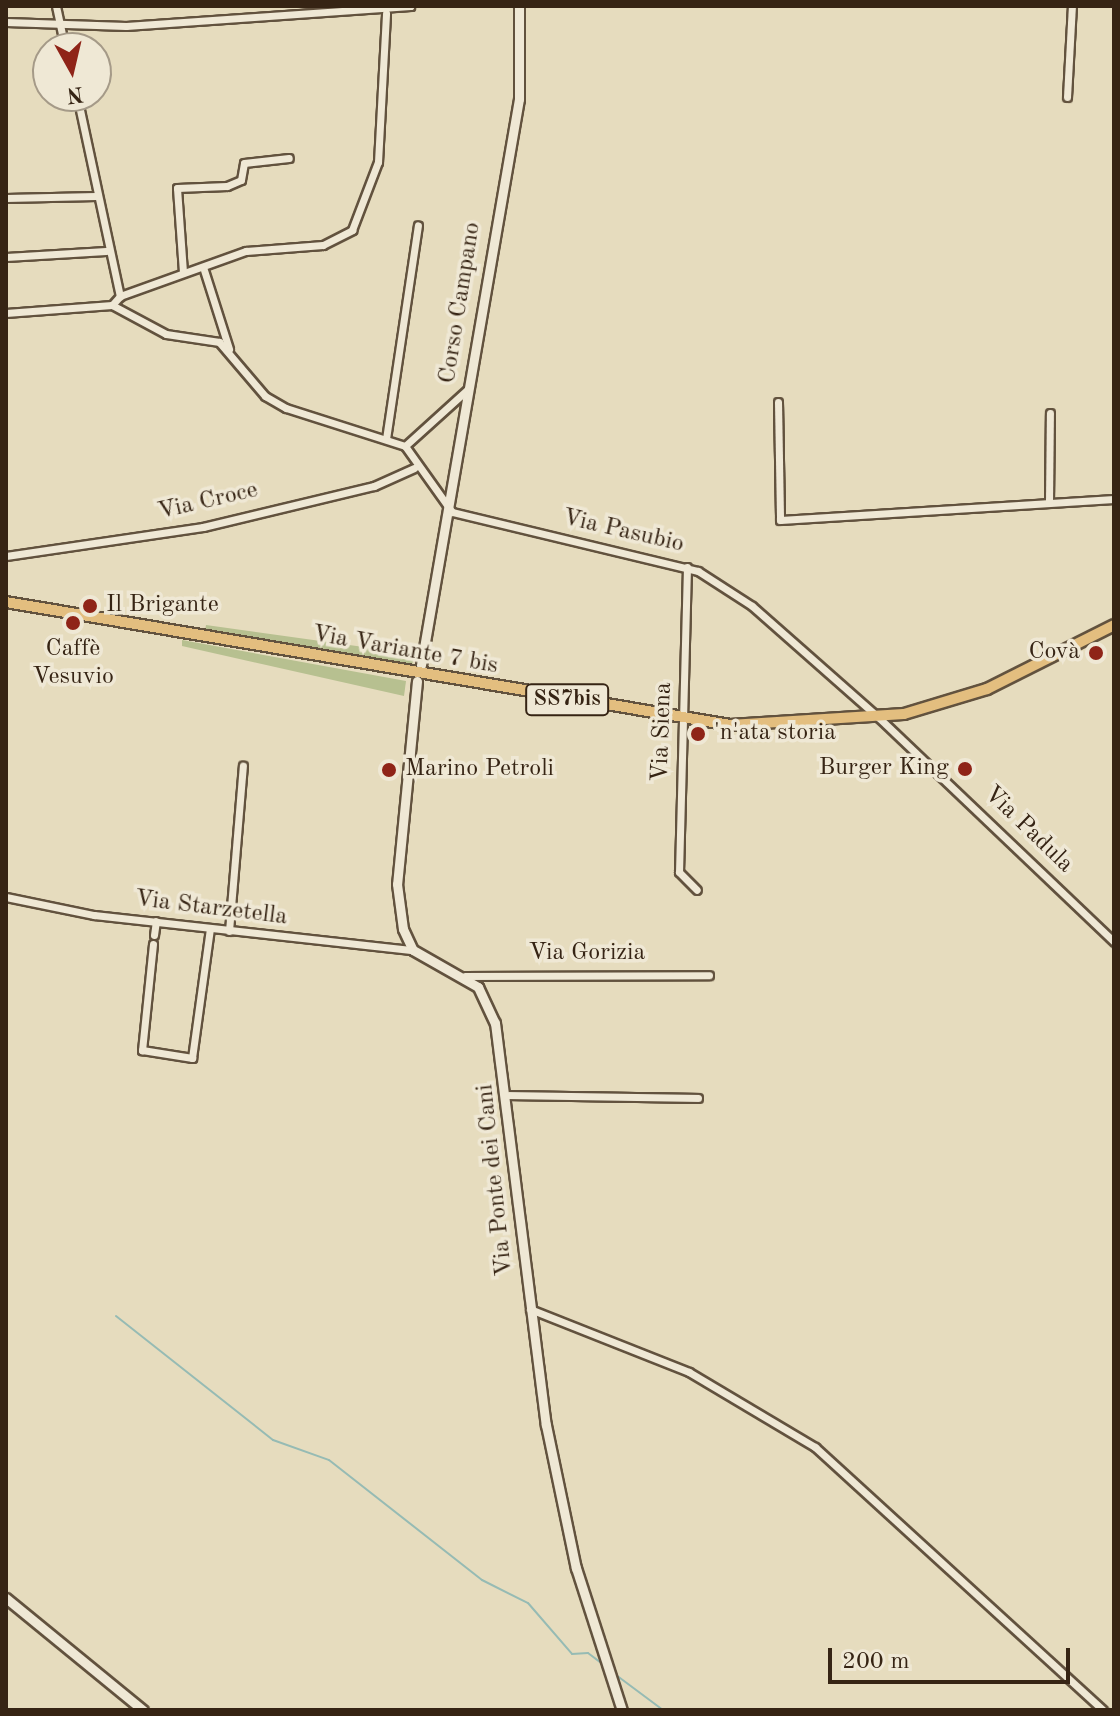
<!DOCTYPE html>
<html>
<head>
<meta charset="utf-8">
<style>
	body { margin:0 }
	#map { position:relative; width:1120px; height:1716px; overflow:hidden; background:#e6dcbe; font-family:"Old Standard TT",serif }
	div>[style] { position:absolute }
	.green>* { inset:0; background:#b7c090 }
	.stream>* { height:2px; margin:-1px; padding:0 1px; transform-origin:1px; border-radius:1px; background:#96bbb4 }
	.roads { filter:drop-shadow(2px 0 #62523e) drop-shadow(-2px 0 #62523e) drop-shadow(0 2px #62523e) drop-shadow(0 -2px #62523e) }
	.street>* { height:7px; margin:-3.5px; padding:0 3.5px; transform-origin:3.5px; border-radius:3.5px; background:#efe8d5 }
	.secondary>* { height:9px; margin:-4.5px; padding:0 4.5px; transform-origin:4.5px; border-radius:4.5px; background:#efe8d5 }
	.primary>* { height:10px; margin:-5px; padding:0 5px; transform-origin:5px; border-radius:5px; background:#e3be7f }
	.dots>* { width:22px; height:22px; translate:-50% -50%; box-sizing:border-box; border:4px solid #efe8d5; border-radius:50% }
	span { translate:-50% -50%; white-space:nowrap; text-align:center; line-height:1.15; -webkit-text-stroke:7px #efe8d5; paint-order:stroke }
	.shield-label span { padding:2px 6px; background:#efe8d5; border:2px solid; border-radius:6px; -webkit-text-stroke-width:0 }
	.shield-label { font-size:22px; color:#362414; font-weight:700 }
	.street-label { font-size:24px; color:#362414 }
	.poi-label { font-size:24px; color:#362414 }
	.left { translate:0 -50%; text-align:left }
	.right { translate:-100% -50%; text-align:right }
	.frame { position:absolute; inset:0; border:8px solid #362414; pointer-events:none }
	.north { position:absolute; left:32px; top:32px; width:80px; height:80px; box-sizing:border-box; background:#efe8d5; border:2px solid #a59a88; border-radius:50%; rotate:172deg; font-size:22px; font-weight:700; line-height:32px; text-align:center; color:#362414 }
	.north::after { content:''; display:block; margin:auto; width:28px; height:36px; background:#8f2418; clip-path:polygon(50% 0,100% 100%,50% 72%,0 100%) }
	.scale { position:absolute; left:828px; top:1648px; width:242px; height:36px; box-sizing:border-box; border:4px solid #362414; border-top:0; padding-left:10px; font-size:24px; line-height:28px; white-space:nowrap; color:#362414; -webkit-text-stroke:6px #efe8d5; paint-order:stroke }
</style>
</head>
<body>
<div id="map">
	<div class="green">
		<div style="clip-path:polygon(206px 625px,414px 654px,412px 666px,205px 632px)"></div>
		<div style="clip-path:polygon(182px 640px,406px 681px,404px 696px,182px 646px)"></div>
	</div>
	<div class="stream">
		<div style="left:116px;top:1316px;width:200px;rotate:38.3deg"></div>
		<div style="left:273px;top:1440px;width:59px;rotate:19.7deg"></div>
		<div style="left:329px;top:1460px;width:194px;rotate:38.1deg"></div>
		<div style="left:482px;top:1580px;width:51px;rotate:26.6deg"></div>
		<div style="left:528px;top:1603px;width:67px;rotate:49.2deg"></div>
		<div style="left:572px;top:1654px;width:16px;rotate:-4deg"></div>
		<div style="left:588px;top:1653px;width:21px;rotate:37deg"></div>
		<div style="left:616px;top:1675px;width:59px;rotate:36.7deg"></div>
	</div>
	<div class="roads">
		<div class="street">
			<div style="left:56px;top:6px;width:43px;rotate:77.9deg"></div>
			<div style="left:6px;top:22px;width:120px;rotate:1.9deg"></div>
			<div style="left:126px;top:26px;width:285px;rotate:-4deg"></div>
			<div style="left:77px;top:96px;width:205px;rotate:77.9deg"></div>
			<div style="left:1067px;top:97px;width:91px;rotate:-86.9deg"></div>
			<div style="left:6px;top:198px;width:90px;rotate:-1.3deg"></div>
			<div style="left:6px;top:257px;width:100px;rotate:-3.4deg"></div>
			<div style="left:204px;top:270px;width:83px;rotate:72.4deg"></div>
			<div style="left:183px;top:272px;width:84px;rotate:-94.1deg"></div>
			<div style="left:177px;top:188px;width:50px;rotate:-2.3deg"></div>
			<div style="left:227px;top:186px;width:15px;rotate:-23deg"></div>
			<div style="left:241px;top:180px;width:17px;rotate:-80deg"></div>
			<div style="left:244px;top:163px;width:45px;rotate:-6.3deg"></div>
			<div style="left:112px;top:305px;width:61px;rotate:28.2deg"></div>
			<div style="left:166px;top:334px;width:54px;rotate:8.6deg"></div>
			<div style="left:219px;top:342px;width:71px;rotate:49.6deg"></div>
			<div style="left:265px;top:396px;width:24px;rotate:30deg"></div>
			<div style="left:286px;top:408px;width:125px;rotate:17.7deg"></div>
			<div style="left:405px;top:446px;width:81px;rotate:54.5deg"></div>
			<div style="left:452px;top:512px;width:253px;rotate:13.5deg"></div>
			<div style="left:698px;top:571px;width:64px;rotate:32.9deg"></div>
			<div style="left:752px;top:606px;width:168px;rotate:41.4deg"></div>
			<div style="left:878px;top:717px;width:326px;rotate:43.6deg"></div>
			<div style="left:112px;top:305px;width:12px;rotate:-48deg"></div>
			<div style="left:120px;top:296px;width:134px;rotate:-19.7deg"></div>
			<div style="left:246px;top:251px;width:77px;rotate:-4.5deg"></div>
			<div style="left:323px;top:245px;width:33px;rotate:-27deg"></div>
			<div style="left:352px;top:230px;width:73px;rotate:-69.1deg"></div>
			<div style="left:378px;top:162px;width:149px;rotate:-86.9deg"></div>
			<div style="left:6px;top:313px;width:106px;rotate:-4.3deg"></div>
			<div style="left:778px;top:402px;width:118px;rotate:89deg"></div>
			<div style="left:780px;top:520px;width:335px;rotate:-3.6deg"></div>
			<div style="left:386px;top:439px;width:216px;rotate:-81.5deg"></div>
			<div style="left:405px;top:446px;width:84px;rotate:-42.1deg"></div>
			<div style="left:1049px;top:502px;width:89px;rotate:-89.4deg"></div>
			<div style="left:6px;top:556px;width:199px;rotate:-8.4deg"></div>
			<div style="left:203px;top:527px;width:176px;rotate:-13.5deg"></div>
			<div style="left:374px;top:486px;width:44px;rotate:-24.2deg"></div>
			<div style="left:687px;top:567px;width:305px;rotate:91.5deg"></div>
			<div style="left:679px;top:872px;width:25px;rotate:45deg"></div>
			<div style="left:6px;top:897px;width:90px;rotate:11.6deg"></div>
			<div style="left:94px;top:915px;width:321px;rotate:6.3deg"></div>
			<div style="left:229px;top:931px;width:166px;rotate:-85.2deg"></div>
			<div style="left:154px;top:935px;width:14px;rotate:-82deg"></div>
			<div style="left:153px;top:944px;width:107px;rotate:95.9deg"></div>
			<div style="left:142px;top:1050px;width:51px;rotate:9.1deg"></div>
			<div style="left:192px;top:1058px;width:130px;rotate:-82.1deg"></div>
			<div style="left:465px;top:976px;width:244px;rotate:-0.2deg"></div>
			<div style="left:509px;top:1095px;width:189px;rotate:0.9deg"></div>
			<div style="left:530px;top:1309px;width:171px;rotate:21.6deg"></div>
			<div style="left:689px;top:1372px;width:147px;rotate:30.8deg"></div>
			<div style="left:815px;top:1447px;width:390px;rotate:42.4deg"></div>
		</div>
		<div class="secondary">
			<div style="left:421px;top:665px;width:574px;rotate:-80.18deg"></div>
			<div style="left:519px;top:99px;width:93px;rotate:-90deg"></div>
			<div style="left:417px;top:681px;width:204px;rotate:95.6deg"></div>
			<div style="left:397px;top:884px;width:45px;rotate:82.4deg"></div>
			<div style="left:403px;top:929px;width:23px;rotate:65deg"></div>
			<div style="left:413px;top:950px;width:75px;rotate:29.6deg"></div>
			<div style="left:478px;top:987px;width:40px;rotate:65deg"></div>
			<div style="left:495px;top:1023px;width:405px;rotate:82.8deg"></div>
			<div style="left:546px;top:1425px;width:146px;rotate:78.2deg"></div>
			<div style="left:576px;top:1568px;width:149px;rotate:72.1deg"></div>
			<div style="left:6px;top:1598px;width:177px;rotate:39.3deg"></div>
		</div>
		<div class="primary">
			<div style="left:6px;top:602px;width:734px;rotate:9.64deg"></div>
			<div style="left:730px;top:725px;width:174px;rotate:-3.6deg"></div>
			<div style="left:904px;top:714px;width:87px;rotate:-16.8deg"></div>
			<div style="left:987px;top:689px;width:142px;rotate:-26.7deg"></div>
		</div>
	</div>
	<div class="dots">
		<div style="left:90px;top:606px;background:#8f2418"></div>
		<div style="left:73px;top:623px;background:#8f2418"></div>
		<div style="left:1096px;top:653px;background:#8f2418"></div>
		<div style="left:698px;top:734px;background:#8f2418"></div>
		<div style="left:965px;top:769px;background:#8f2418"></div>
		<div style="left:389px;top:770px;background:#8f2418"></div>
	</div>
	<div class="shield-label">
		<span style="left:567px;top:700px">SS7bis</span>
	</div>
	<div class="street-label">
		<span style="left:461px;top:303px;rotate:-81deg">Corso Campano</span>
		<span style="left:208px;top:502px;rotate:-13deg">Via Croce</span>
		<span style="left:623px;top:532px;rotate:13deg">Via Pasubio</span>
		<span style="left:405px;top:651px;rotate:10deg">Via Variante 7 bis</span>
		<span style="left:663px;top:732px;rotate:-88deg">Via Siena</span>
		<span style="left:1028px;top:830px;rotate:44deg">Via Padula</span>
		<span style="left:211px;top:909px;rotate:7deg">Via Starzetella</span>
		<span style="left:587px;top:954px">Via Gorizia</span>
		<span style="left:496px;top:1180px;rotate:-96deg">Via Ponte dei Cani</span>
	</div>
	<div class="poi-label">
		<span class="left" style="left:106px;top:606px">Il Brigante</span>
		<span style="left:73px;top:664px">Caffè<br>Vesuvio</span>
		<span class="right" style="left:1080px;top:653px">Covà</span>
		<span class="left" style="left:714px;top:734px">'n'ata storia</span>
		<span class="right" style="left:949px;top:769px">Burger King</span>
		<span class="left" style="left:405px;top:770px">Marino Petroli</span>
	</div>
	<div class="frame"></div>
	<div class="north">N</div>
	<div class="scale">200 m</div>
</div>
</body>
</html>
